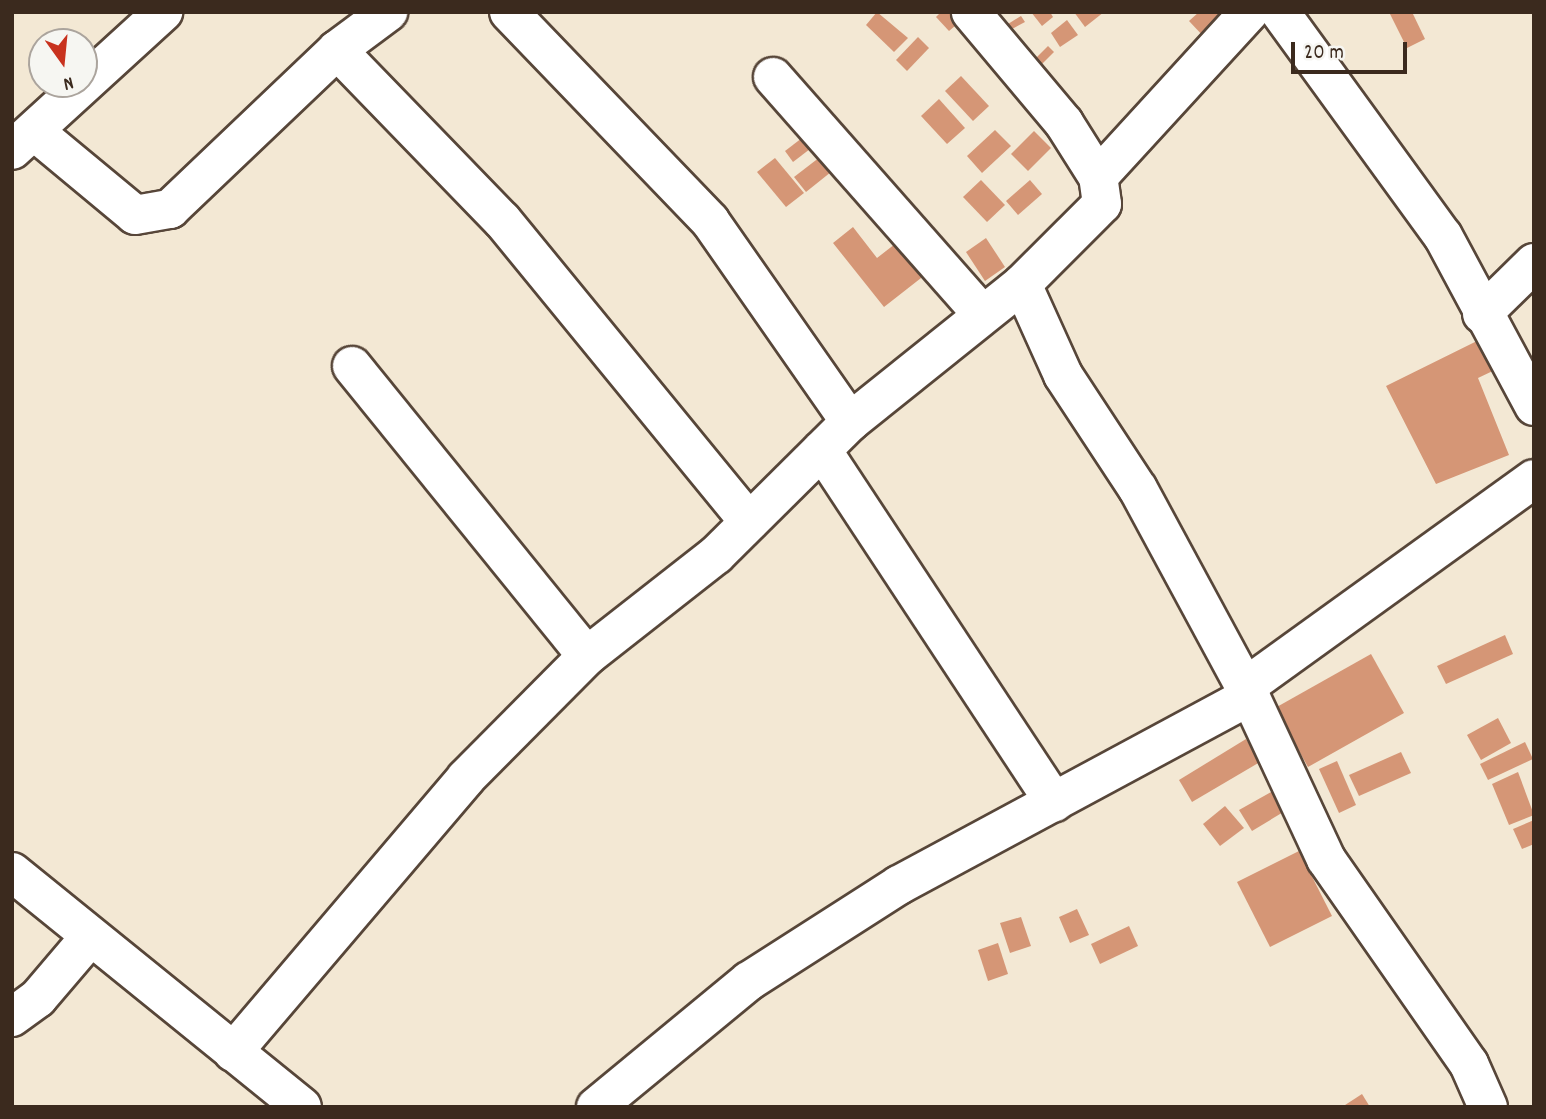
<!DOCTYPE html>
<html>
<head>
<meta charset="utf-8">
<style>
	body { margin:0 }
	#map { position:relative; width:1546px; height:1119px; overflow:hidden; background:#f3e8d4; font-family:Dekko,sans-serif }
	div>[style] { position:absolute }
	.building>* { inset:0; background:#d59676 }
	.roads { filter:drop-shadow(2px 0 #574639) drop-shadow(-2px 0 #574639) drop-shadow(0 2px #574639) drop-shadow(0 -2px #574639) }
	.street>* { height:38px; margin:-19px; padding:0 19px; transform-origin:19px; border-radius:19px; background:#fff }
	.secondary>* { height:38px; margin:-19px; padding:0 19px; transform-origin:19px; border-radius:19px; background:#fff }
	span { translate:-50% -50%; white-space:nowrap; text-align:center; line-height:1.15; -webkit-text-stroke:5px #f6f6f2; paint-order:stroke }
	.frame { position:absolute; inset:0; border:14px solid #3b2a1e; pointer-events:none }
	.north { position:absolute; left:28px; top:28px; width:70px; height:70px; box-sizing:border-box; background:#f6f6f2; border:2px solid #aba49d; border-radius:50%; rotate:165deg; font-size:19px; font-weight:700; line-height:28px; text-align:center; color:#3b2a1e }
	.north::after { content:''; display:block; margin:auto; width:24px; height:32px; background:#c8321e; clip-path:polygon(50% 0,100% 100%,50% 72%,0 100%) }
	.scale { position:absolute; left:1291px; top:42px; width:116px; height:32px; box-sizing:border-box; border:4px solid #3b2a1e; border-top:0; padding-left:9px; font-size:21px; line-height:24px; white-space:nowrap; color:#3b2a1e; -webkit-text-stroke:5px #f6f6f2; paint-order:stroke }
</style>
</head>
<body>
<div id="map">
	<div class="building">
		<div style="clip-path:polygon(877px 12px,908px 38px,894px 52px,866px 25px)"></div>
		<div style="clip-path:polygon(941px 12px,965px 12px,968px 15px,949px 31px,936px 17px)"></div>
		<div style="clip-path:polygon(1031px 12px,1050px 12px,1053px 17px,1042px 26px)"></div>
		<div style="clip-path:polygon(1074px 12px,1104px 12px,1085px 27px)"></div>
		<div style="clip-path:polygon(1199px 12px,1222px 12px,1227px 18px,1205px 38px,1189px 21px)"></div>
		<div style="clip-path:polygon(1389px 12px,1412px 12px,1425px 39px,1407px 48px)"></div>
		<div style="clip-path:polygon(1021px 16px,1025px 22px,1012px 29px,1008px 24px)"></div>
		<div style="clip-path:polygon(1067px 20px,1078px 35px,1060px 47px,1051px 33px)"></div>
		<div style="clip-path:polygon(918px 37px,929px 48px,907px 71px,896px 60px)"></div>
		<div style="clip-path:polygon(1048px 46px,1054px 52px,1042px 64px,1036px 58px)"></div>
		<div style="clip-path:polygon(961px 76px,989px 106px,973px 121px,945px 91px)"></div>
		<div style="clip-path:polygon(939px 99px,965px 128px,947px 144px,921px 116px)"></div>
		<div style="clip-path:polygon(995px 130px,1011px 146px,982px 173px,967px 156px)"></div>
		<div style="clip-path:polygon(1034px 131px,1051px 148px,1028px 171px,1011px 154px)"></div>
		<div style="clip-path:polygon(802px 138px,810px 149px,793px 162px,785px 151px)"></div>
		<div style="clip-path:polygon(820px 157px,831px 172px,806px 192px,794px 177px)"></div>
		<div style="clip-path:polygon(775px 158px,804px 193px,786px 207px,757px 172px)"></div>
		<div style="clip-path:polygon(981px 180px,1005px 205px,987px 222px,963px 197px)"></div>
		<div style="clip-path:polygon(1030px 180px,1042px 194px,1018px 215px,1006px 201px)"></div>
		<div style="clip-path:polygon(853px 227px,877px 258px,904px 237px,930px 271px,884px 307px,833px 243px)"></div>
		<div style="clip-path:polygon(986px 238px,1005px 267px,985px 281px,966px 252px)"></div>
		<div style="clip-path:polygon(1483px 338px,1499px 368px,1478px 378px,1509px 455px,1436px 484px,1386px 386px)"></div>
		<div style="clip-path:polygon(1505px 635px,1513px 654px,1446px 684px,1437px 666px)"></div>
		<div style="clip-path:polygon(1371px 654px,1404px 713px,1308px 767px,1275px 708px)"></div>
		<div style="clip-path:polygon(1498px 718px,1511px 743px,1481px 760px,1467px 735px)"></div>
		<div style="clip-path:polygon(1246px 739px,1260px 762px,1192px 802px,1179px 780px)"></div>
		<div style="clip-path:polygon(1525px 742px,1533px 759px,1488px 780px,1480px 764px)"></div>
		<div style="clip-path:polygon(1401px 752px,1411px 773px,1359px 796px,1349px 775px)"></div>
		<div style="clip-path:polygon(1337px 761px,1356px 805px,1339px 813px,1319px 769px)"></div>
		<div style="clip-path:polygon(1518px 772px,1534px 815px,1509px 825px,1492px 784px)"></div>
		<div style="clip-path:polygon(1273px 791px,1285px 811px,1252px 831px,1239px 810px)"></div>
		<div style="clip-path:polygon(1225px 806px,1244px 828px,1220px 846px,1203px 824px)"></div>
		<div style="clip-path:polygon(1534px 820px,1534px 844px,1522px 849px,1513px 829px)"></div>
		<div style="clip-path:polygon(1299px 851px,1332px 916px,1270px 947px,1237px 882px)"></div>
		<div style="clip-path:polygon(1077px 909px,1089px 935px,1070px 943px,1059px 917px)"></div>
		<div style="clip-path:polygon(1021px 917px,1031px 946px,1010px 953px,1000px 923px)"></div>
		<div style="clip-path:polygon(1129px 926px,1138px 946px,1100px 964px,1091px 944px)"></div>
		<div style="clip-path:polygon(998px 943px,1008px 974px,988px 981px,978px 950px)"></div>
		<div style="clip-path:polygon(1362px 1094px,1370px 1107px,1342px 1107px)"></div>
	</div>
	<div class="roads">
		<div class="street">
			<div style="left:509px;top:12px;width:290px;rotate:46.1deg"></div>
			<div style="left:710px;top:221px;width:245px;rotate:55.1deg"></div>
			<div style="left:1280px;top:12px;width:277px;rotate:54deg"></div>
			<div style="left:1443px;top:236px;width:193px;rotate:61.8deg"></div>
			<div style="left:337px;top:50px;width:237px;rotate:45.9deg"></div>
			<div style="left:502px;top:220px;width:390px;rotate:50.7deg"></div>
			<div style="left:773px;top:77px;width:316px;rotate:48.6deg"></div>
			<div style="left:34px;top:131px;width:131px;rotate:39.7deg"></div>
			<div style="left:135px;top:215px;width:36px;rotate:-10deg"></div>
			<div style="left:170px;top:209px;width:231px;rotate:-43.6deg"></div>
			<div style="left:337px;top:50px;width:64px;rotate:-36.7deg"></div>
			<div style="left:12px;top:150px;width:205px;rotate:-42.4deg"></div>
			<div style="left:1098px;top:177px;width:224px;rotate:-47.5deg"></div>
			<div style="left:1022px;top:284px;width:100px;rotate:65.7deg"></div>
			<div style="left:1063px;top:375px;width:136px;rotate:56.7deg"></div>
			<div style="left:1138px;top:489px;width:235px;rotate:61.6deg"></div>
			<div style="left:1250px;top:696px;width:180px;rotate:65deg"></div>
			<div style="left:1326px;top:859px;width:250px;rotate:55.1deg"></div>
			<div style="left:1469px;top:1064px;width:47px;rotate:66.2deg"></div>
			<div style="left:1482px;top:314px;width:73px;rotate:-44.4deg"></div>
			<div style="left:352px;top:366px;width:373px;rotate:51deg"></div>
			<div style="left:822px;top:450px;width:422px;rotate:56.6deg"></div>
			<div style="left:1244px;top:688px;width:357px;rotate:-35.8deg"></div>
			<div style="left:12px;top:1017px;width:32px;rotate:-36deg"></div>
			<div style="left:38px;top:998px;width:80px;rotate:-49.6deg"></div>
			<div style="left:233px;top:1052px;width:360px;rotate:-49.6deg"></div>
			<div style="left:466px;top:778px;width:172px;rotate:-45.2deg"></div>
			<div style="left:587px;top:656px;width:164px;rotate:-38.1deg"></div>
			<div style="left:716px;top:555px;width:189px;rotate:-44.8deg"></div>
			<div style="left:850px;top:422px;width:221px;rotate:-38.7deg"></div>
			<div style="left:1022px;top:284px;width:113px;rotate:-45deg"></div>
			<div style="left:1102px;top:204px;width:27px;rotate:-98deg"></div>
			<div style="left:1098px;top:177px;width:64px;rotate:-122.2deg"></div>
			<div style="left:1064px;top:123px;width:145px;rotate:-130deg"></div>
			<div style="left:596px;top:1107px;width:198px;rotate:-39.5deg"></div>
			<div style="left:749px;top:981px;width:178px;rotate:-32.6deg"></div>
			<div style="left:899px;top:885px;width:399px;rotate:-28.3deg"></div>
		</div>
		<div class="secondary">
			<div style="left:12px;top:872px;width:373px;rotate:39deg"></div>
		</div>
	</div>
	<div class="frame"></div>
	<div class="north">N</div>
	<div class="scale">20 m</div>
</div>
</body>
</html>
